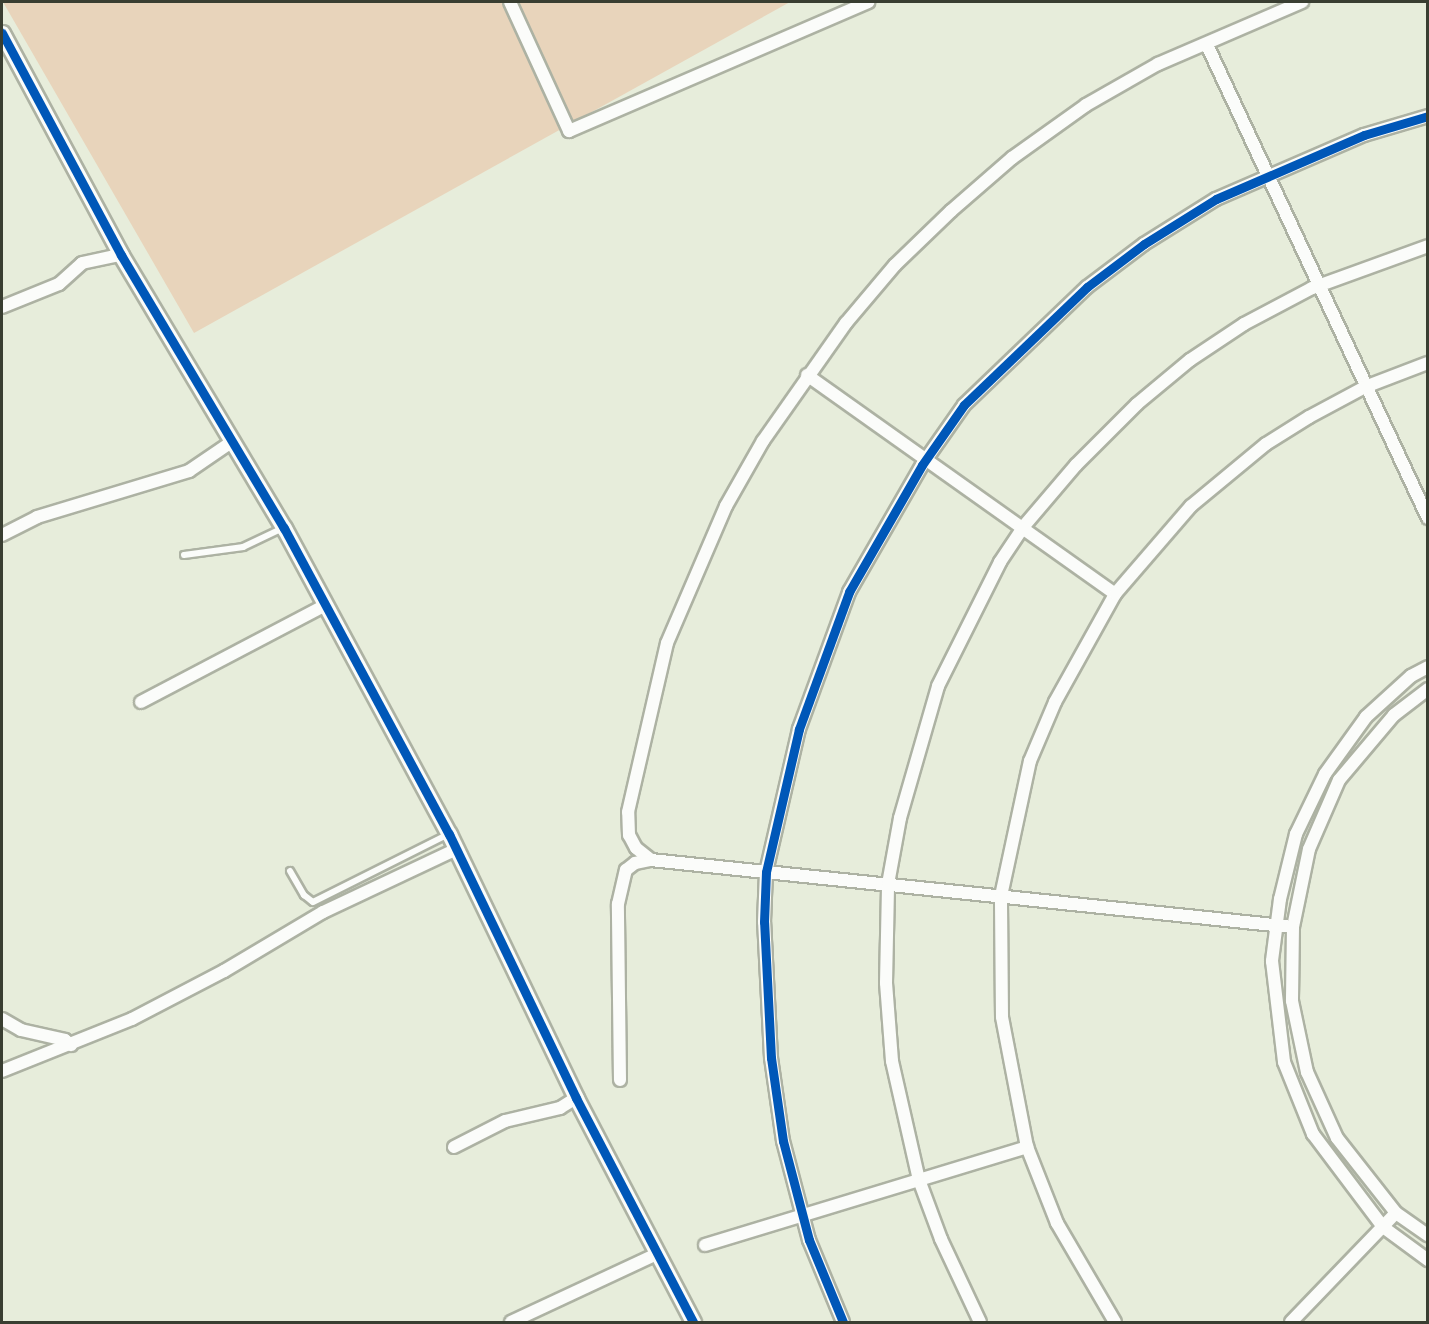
<!DOCTYPE html>
<html>
<head>
<meta charset="utf-8">
<style>
	body { margin:0 }
	#map { position:relative; width:1429px; height:1324px; overflow:hidden; background:#e7eddb; font-family:Georgia,serif }
	div>[style] { position:absolute }
	.green>* { inset:0; background:#e8d4bb }
	.roads { filter:drop-shadow(2px 0 #adb2a3) drop-shadow(-2px 0 #adb2a3) drop-shadow(0 2px #adb2a3) drop-shadow(0 -2px #adb2a3) }
	.service>* { height:6px; margin:-3px; padding:0 3px; transform-origin:3px; border-radius:3px; background:#fbfcfa }
	.minor>* { height:12px; margin:-6px; padding:0 6px; transform-origin:6px; border-radius:6px; background:#fbfcfa }
	.tertiary>* { height:15px; margin:-7.5px; padding:0 7.5px; transform-origin:7.5px; border-radius:7.5px; background:#fbfcfa }
	.cycleway>* { height:9px; margin:-4.5px; padding:0 4.5px; transform-origin:4.5px; border-radius:4.5px; background:#0057b8 }
	span { translate:-50% -50%; white-space:nowrap; text-align:center; line-height:1.15; -webkit-text-stroke:4.5px #e9f5d3; paint-order:stroke }
	.frame { position:absolute; inset:0; border:3px solid #393e31; pointer-events:none }
</style>
</head>
<body>
<div id="map">
	<div class="green">
		<div style="clip-path:polygon(3px 2px,790px 2px,194px 333px)"></div>
	</div>
	<div class="roads">
		<div class="service">
			<div style="left:184px;top:555px;width:60px;rotate:-7.7deg"></div>
			<div style="left:243px;top:547px;width:44px;rotate:-25.4deg"></div>
			<div style="left:290px;top:871px;width:28px;rotate:60deg"></div>
			<div style="left:304px;top:895px;width:11px;rotate:38deg"></div>
			<div style="left:313px;top:902px;width:152px;rotate:-26.6deg"></div>
		</div>
		<div class="minor">
			<div style="left:510px;top:2px;width:142px;rotate:65.4deg"></div>
			<div style="left:569px;top:131px;width:326px;rotate:-23.3deg"></div>
			<div style="left:1207px;top:45px;width:522px;rotate:64.96deg"></div>
			<div style="left:2px;top:307px;width:61px;rotate:-22deg"></div>
			<div style="left:59px;top:284px;width:31px;rotate:-42deg"></div>
			<div style="left:82px;top:263px;width:40px;rotate:-12deg"></div>
			<div style="left:807px;top:375px;width:378px;rotate:35.4deg"></div>
			<div style="left:2px;top:535px;width:39px;rotate:-27deg"></div>
			<div style="left:37px;top:517px;width:159px;rotate:-16.8deg"></div>
			<div style="left:189px;top:471px;width:53px;rotate:-34.3deg"></div>
			<div style="left:1428px;top:667px;width:19px;rotate:152deg"></div>
			<div style="left:1411px;top:676px;width:61px;rotate:137.7deg"></div>
			<div style="left:1366px;top:717px;width:70px;rotate:125.7deg"></div>
			<div style="left:1325px;top:774px;width:67px;rotate:115.8deg"></div>
			<div style="left:1296px;top:834px;width:67px;rotate:103.8deg"></div>
			<div style="left:1280px;top:899px;width:63px;rotate:97.4deg"></div>
			<div style="left:1272px;top:961px;width:102px;rotate:83.2deg"></div>
			<div style="left:1284px;top:1062px;width:78px;rotate:68.1deg"></div>
			<div style="left:1313px;top:1134px;width:116px;rotate:53deg"></div>
			<div style="left:1383px;top:1227px;width:56px;rotate:36.3deg"></div>
			<div style="left:1428px;top:689px;width:43px;rotate:142.6deg"></div>
			<div style="left:1394px;top:715px;width:85px;rotate:130.2deg"></div>
			<div style="left:1339px;top:780px;width:75px;rotate:113.5deg"></div>
			<div style="left:1309px;top:849px;width:80px;rotate:101.6deg"></div>
			<div style="left:1293px;top:927px;width:74px;rotate:90.8deg"></div>
			<div style="left:1292px;top:1001px;width:73px;rotate:78.1deg"></div>
			<div style="left:1307px;top:1072px;width:72px;rotate:65.6deg"></div>
			<div style="left:1337px;top:1138px;width:95px;rotate:51.8deg"></div>
			<div style="left:1396px;top:1213px;width:39px;rotate:35deg"></div>
			<div style="left:141px;top:702px;width:209px;rotate:-27.7deg"></div>
			<div style="left:651px;top:860px;width:19px;rotate:-141deg"></div>
			<div style="left:636px;top:848px;width:15px;rotate:-118deg"></div>
			<div style="left:629px;top:835px;width:23px;rotate:-92deg"></div>
			<div style="left:628px;top:812px;width:173px;rotate:-77deg"></div>
			<div style="left:667px;top:643px;width:149px;rotate:-66.7deg"></div>
			<div style="left:726px;top:506px;width:75px;rotate:-60.4deg"></div>
			<div style="left:763px;top:441px;width:144px;rotate:-54.9deg"></div>
			<div style="left:846px;top:323px;width:76px;rotate:-49.8deg"></div>
			<div style="left:895px;top:265px;width:78px;rotate:-44deg"></div>
			<div style="left:951px;top:211px;width:81px;rotate:-41deg"></div>
			<div style="left:1012px;top:158px;width:91px;rotate:-35.6deg"></div>
			<div style="left:1086px;top:105px;width:83px;rotate:-29.7deg"></div>
			<div style="left:1158px;top:64px;width:157px;rotate:-23.3deg"></div>
			<div style="left:2px;top:1019px;width:22px;rotate:30deg"></div>
			<div style="left:21px;top:1030px;width:45px;rotate:12.8deg"></div>
			<div style="left:65px;top:1040px;width:8px;rotate:40deg"></div>
			<div style="left:2px;top:1071px;width:140px;rotate:-21.8deg"></div>
			<div style="left:132px;top:1019px;width:104px;rotate:-27.6deg"></div>
			<div style="left:224px;top:971px;width:115px;rotate:-30.8deg"></div>
			<div style="left:323px;top:912px;width:148px;rotate:-25.2deg"></div>
			<div style="left:620px;top:1080px;width:176px;rotate:-90.7deg"></div>
			<div style="left:618px;top:904px;width:35px;rotate:-77deg"></div>
			<div style="left:626px;top:870px;width:11px;rotate:-38deg"></div>
			<div style="left:635px;top:863px;width:16px;rotate:-11deg"></div>
			<div style="left:651px;top:860px;width:645px;rotate:5.96deg"></div>
			<div style="left:454px;top:1147px;width:57px;rotate:-27deg"></div>
			<div style="left:505px;top:1121px;width:57px;rotate:-13.3deg"></div>
			<div style="left:560px;top:1108px;width:19px;rotate:-32deg"></div>
			<div style="left:705px;top:1245px;width:337px;rotate:-16.9deg"></div>
			<div style="left:511px;top:1322px;width:161px;rotate:-25deg"></div>
			<div style="left:843px;top:1322px;width:89px;rotate:-112.5deg"></div>
			<div style="left:809px;top:1240px;width:102px;rotate:-104.7deg"></div>
			<div style="left:783px;top:1141px;width:84px;rotate:-98.2deg"></div>
			<div style="left:771px;top:1058px;width:136px;rotate:-92.9deg"></div>
			<div style="left:764px;top:922px;width:50px;rotate:-87.7deg"></div>
			<div style="left:766px;top:872px;width:147px;rotate:-77deg"></div>
			<div style="left:799px;top:729px;width:146px;rotate:-69.9deg"></div>
			<div style="left:849px;top:592px;width:146px;rotate:-60.1deg"></div>
			<div style="left:922px;top:465px;width:73px;rotate:-55deg"></div>
			<div style="left:964px;top:405px;width:170px;rotate:-43.8deg"></div>
			<div style="left:1087px;top:287px;width:71px;rotate:-37deg"></div>
			<div style="left:1144px;top:244px;width:85px;rotate:-32deg"></div>
			<div style="left:1216px;top:199px;width:161px;rotate:-23.4deg"></div>
			<div style="left:1364px;top:135px;width:67px;rotate:-16.5deg"></div>
			<div style="left:980px;top:1322px;width:92px;rotate:-115.2deg"></div>
			<div style="left:941px;top:1239px;width:63px;rotate:-110.4deg"></div>
			<div style="left:919px;top:1180px;width:122px;rotate:-102.8deg"></div>
			<div style="left:892px;top:1061px;width:78px;rotate:-94.4deg"></div>
			<div style="left:886px;top:983px;width:99px;rotate:-88.8deg"></div>
			<div style="left:888px;top:884px;width:67px;rotate:-79.7deg"></div>
			<div style="left:900px;top:818px;width:137px;rotate:-73.9deg"></div>
			<div style="left:938px;top:686px;width:139px;rotate:-63.4deg"></div>
			<div style="left:1000px;top:562px;width:43px;rotate:-56.3deg"></div>
			<div style="left:1024px;top:526px;width:80px;rotate:-49.6deg"></div>
			<div style="left:1076px;top:465px;width:86px;rotate:-45deg"></div>
			<div style="left:1137px;top:404px;width:69px;rotate:-39.7deg"></div>
			<div style="left:1190px;top:360px;width:65px;rotate:-33.7deg"></div>
			<div style="left:1244px;top:324px;width:77px;rotate:-27.9deg"></div>
			<div style="left:1312px;top:288px;width:123px;rotate:-19.9deg"></div>
			<div style="left:1115px;top:1322px;width:115px;rotate:-120.4deg"></div>
			<div style="left:1057px;top:1223px;width:82px;rotate:-111.5deg"></div>
			<div style="left:1027px;top:1147px;width:132px;rotate:-100.9deg"></div>
			<div style="left:1002px;top:1017px;width:121px;rotate:-90.5deg"></div>
			<div style="left:1001px;top:896px;width:138px;rotate:-77.9deg"></div>
			<div style="left:1030px;top:761px;width:64px;rotate:-67deg"></div>
			<div style="left:1055px;top:702px;width:124px;rotate:-60.9deg"></div>
			<div style="left:1115px;top:594px;width:116px;rotate:-49.2deg"></div>
			<div style="left:1191px;top:506px;width:97px;rotate:-39.6deg"></div>
			<div style="left:1266px;top:444px;width:51px;rotate:-32.1deg"></div>
			<div style="left:1309px;top:417px;width:64px;rotate:-28.2deg"></div>
			<div style="left:1365px;top:387px;width:67px;rotate:-20.9deg"></div>
			<div style="left:1291px;top:1322px;width:151px;rotate:-46.1deg"></div>
		</div>
		<div class="tertiary">
			<div style="left:2px;top:33px;width:252px;rotate:61.8deg"></div>
			<div style="left:121px;top:255px;width:318px;rotate:59.2deg"></div>
			<div style="left:284px;top:528px;width:348px;rotate:61.7deg"></div>
			<div style="left:449px;top:834px;width:293px;rotate:64.3deg"></div>
			<div style="left:576px;top:1098px;width:253px;rotate:62.4deg"></div>
		</div>
	</div>
	<div class="cycleway">
		<div style="left:2px;top:33px;width:252px;rotate:61.8deg"></div>
		<div style="left:121px;top:255px;width:318px;rotate:59.2deg"></div>
		<div style="left:284px;top:528px;width:348px;rotate:61.7deg"></div>
		<div style="left:449px;top:834px;width:293px;rotate:64.3deg"></div>
		<div style="left:576px;top:1098px;width:253px;rotate:62.4deg"></div>
		<div style="left:843px;top:1322px;width:89px;rotate:-112.5deg"></div>
		<div style="left:809px;top:1240px;width:102px;rotate:-104.7deg"></div>
		<div style="left:783px;top:1141px;width:84px;rotate:-98.2deg"></div>
		<div style="left:771px;top:1058px;width:136px;rotate:-92.9deg"></div>
		<div style="left:764px;top:922px;width:50px;rotate:-87.7deg"></div>
		<div style="left:766px;top:872px;width:147px;rotate:-77deg"></div>
		<div style="left:799px;top:729px;width:146px;rotate:-69.9deg"></div>
		<div style="left:849px;top:592px;width:146px;rotate:-60.1deg"></div>
		<div style="left:922px;top:465px;width:73px;rotate:-55deg"></div>
		<div style="left:964px;top:405px;width:170px;rotate:-43.8deg"></div>
		<div style="left:1087px;top:287px;width:71px;rotate:-37deg"></div>
		<div style="left:1144px;top:244px;width:85px;rotate:-32deg"></div>
		<div style="left:1216px;top:199px;width:161px;rotate:-23.4deg"></div>
		<div style="left:1364px;top:135px;width:67px;rotate:-16.5deg"></div>
	</div>
	<div class="frame"></div>
</div>
</body>
</html>
